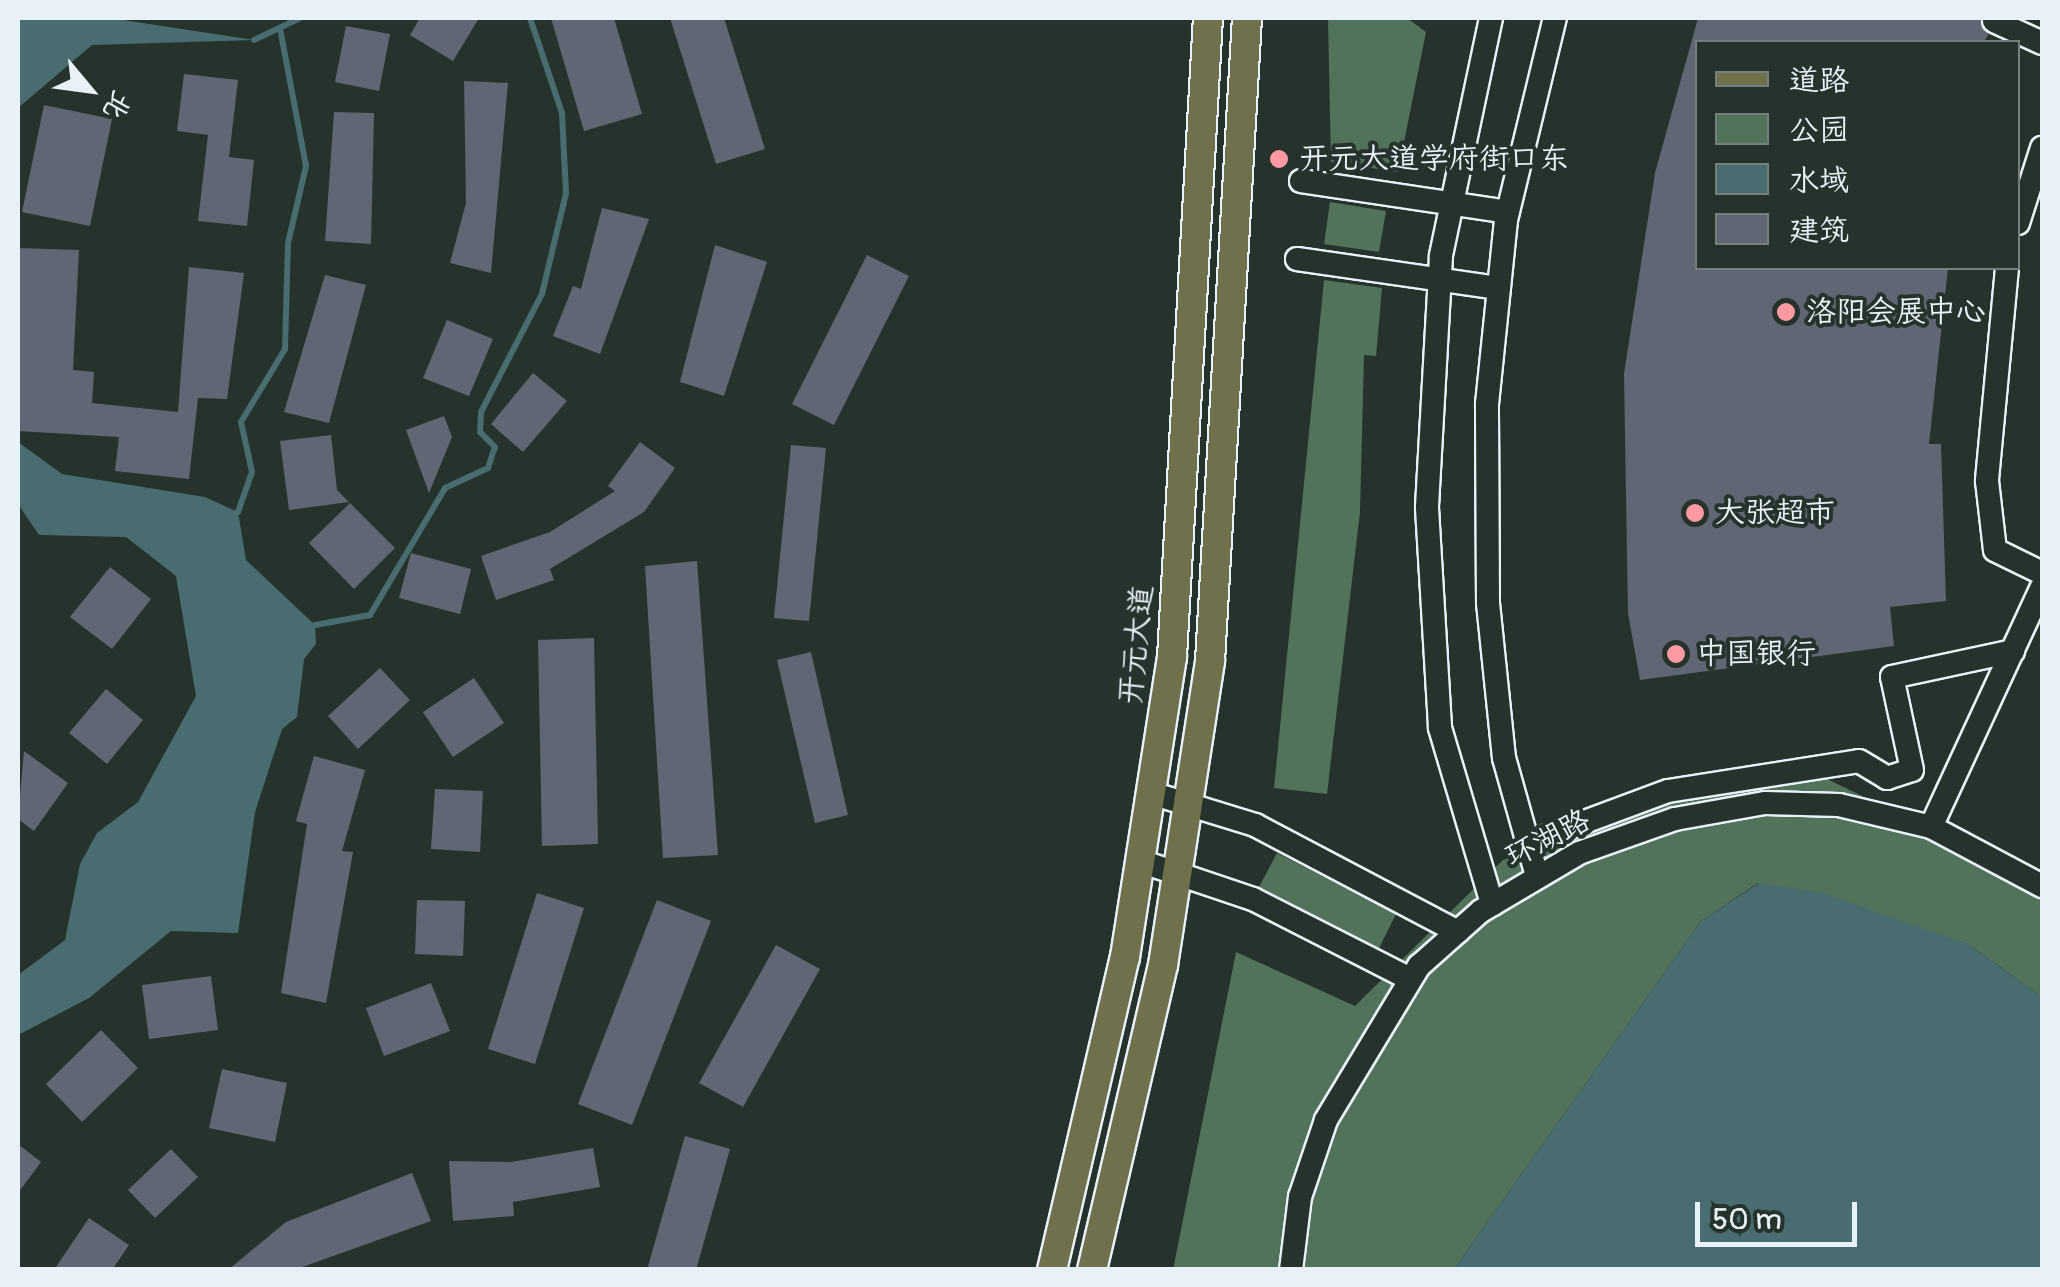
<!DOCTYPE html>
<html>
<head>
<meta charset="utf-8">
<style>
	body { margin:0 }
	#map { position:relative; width:2060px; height:1287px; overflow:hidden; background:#26332d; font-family:Pangolin,"LXGW WenKai TC",sans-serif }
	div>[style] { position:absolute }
	.green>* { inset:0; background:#52725a }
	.water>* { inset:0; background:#496c70 }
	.stream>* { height:6px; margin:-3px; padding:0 3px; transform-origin:3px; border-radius:3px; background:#496c70 }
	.building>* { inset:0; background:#606774 }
	.roads { filter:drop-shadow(2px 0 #e8f1f8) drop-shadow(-2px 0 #e8f1f8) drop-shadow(0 2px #e8f1f8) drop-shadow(0 -2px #e8f1f8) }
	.minor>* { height:22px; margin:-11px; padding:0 11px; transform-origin:11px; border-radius:11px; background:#26332d }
	.major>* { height:28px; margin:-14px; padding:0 14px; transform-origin:14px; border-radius:14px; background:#6e714b }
	.dots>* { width:28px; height:28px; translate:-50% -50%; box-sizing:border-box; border:5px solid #26332d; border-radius:50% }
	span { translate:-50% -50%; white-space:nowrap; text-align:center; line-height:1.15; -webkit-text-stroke:8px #26332d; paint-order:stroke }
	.poi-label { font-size:30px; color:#e8f1f8 }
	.left { translate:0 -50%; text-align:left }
	.street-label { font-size:30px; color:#e8f1f8 }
	.frame { position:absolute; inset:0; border:20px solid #e8f1f8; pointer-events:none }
	.legend { position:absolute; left:1695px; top:40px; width:325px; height:230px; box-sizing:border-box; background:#26332d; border:2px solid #747f7e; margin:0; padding:12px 18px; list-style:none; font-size:30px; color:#e8f1f8 }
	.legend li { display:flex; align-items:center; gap:20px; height:50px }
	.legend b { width:50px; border:2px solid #747f7e }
	.north { position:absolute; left:40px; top:40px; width:100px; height:100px; -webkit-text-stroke:8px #26332d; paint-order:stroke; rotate:119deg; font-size:28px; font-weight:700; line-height:40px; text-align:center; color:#e8f1f8 }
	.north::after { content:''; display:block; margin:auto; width:35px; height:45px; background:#e8f1f8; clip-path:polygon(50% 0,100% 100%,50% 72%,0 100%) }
	.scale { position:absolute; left:1695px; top:1202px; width:162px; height:45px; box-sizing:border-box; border:5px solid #e8f1f8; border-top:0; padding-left:12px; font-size:30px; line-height:35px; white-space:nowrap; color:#e8f1f8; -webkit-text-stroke:8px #26332d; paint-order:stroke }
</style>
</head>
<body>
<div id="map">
	<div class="green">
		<div style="clip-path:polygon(1328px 18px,1407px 18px,1426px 32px,1398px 172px,1331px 162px)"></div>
		<div style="clip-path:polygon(1330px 202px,1386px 211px,1379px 252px,1324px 244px)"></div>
		<div style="clip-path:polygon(1324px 280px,1382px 288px,1376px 356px,1364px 355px,1360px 512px,1327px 794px,1274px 788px)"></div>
		<div style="clip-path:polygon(1827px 779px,2042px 883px,2042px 997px,1968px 944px,1758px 883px,1701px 921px,1454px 1269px,1173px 1270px,1236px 952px,1355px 1006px,1503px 860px,1671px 798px)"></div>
		<div style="clip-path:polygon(1277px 853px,1396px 914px,1379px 948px,1259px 887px)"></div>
	</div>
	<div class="water">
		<div style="clip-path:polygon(18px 18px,110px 18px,254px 40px,92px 45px,18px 108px)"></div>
		<div style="clip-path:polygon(18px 442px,62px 474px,205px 497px,238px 512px,246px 560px,315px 625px,316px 644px,304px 659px,297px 717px,282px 729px,255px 812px,238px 933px,171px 931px,89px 998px,18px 1035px,18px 975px,65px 940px,80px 864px,97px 833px,138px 802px,196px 696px,176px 576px,126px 537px,39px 535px,18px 504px)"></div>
		<div style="clip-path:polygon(1759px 883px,1822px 893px,1968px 944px,2042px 997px,2042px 1269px,1454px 1269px,1701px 921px)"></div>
	</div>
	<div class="stream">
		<div style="left:254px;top:40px;width:51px;rotate:-25.6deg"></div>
		<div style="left:238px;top:512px;width:42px;rotate:-70.7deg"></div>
		<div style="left:252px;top:472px;width:51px;rotate:-102.4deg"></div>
		<div style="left:241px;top:422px;width:85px;rotate:-58.9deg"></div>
		<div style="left:285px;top:349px;width:106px;rotate:-88.4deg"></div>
		<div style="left:288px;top:243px;width:79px;rotate:-76.8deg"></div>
		<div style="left:306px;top:166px;width:140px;rotate:-100.7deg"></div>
		<div style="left:315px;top:625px;width:56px;rotate:-10.3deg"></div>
		<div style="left:370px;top:615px;width:147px;rotate:-59.4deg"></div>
		<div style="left:445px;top:488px;width:47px;rotate:-24.9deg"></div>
		<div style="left:488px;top:468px;width:22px;rotate:-72deg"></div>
		<div style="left:495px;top:447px;width:21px;rotate:-135deg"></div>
		<div style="left:480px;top:432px;width:20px;rotate:-87deg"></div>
		<div style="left:481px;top:412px;width:133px;rotate:-62.7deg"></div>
		<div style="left:542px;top:294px;width:104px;rotate:-76.6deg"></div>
		<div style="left:566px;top:193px;width:80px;rotate:-92.9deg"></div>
		<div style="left:562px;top:113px;width:100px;rotate:-108.6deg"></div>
	</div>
	<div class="building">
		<div style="clip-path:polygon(420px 18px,479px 18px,453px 61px,410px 35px)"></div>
		<div style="clip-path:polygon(551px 18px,614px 18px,642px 114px,584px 131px)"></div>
		<div style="clip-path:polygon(670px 18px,724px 18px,765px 149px,716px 164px)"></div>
		<div style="clip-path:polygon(1698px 18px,1980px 18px,1988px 35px,1984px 42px,1698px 42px,1698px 268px,1948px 268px,1929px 444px,1941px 444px,1946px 601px,1890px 607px,1894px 646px,1640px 680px,1628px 613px,1624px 374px,1655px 173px)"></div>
		<div style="clip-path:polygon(346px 26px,390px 34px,379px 91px,335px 82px)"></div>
		<div style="clip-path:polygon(184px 74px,238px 80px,229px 157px,254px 160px,247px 226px,198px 221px,208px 135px,177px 131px)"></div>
		<div style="clip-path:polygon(464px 81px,508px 83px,491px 273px,450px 263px,466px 203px)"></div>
		<div style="clip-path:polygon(44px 105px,112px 119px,90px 226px,22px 212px)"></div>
		<div style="clip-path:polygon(334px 112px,374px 113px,371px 244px,325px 241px)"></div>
		<div style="clip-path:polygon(602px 208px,649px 219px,600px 354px,553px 336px,573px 286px,581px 289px)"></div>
		<div style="clip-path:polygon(715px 245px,767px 262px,724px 396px,680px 382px)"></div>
		<div style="clip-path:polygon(18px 248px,79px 250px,73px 370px,94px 372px,92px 403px,178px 412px,189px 267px,244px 273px,227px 399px,198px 398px,189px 479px,115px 471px,119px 437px,18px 431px)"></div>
		<div style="clip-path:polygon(867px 255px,909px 276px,834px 425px,792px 404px)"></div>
		<div style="clip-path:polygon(325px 275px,366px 285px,329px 423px,284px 412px)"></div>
		<div style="clip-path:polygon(447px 320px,493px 339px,469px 396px,423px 378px)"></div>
		<div style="clip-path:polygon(533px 373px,567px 401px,523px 452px,491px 424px)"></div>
		<div style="clip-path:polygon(444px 416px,452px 437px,429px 493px,406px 430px)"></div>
		<div style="clip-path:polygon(331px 435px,337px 490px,349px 502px,289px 510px,280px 441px)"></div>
		<div style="clip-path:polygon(640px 442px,675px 468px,644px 512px,550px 569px,554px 580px,496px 600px,481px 556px,550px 532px,615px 491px,608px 486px)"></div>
		<div style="clip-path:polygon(791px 445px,826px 448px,809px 621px,774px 618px)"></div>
		<div style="clip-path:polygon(350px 503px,395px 548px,354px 589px,309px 543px)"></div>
		<div style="clip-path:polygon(411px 553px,471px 569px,460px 614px,399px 598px)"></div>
		<div style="clip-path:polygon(697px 561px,718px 855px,663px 858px,645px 566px)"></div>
		<div style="clip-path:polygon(110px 567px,151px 599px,112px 649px,70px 617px)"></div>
		<div style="clip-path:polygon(594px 638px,598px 844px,542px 846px,538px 640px)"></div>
		<div style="clip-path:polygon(811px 652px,848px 815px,815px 823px,777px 660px)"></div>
		<div style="clip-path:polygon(380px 668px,410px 700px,358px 749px,328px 716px)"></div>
		<div style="clip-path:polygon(474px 678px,504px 723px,453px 757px,423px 712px)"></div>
		<div style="clip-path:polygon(106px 689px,143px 720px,107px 764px,69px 733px)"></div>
		<div style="clip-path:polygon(24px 751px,68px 783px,34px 831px,18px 819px)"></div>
		<div style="clip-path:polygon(314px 756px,365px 770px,342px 851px,353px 852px,326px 1003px,281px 993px,307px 824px,296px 821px)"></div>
		<div style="clip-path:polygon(435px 789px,483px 791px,480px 852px,431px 849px)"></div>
		<div style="clip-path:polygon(537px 893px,584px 908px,535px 1064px,488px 1049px)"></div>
		<div style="clip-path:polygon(417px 900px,465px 901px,463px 956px,415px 954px)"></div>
		<div style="clip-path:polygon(657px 900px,711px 921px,632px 1125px,578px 1104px)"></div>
		<div style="clip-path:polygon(776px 945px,820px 969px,743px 1107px,699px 1083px)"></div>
		<div style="clip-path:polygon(211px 976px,218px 1030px,149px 1039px,142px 985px)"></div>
		<div style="clip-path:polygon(431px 983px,450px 1031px,384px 1056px,366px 1008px)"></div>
		<div style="clip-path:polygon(101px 1030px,138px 1068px,82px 1122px,46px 1084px)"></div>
		<div style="clip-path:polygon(222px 1069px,287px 1083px,275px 1142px,209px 1128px)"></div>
		<div style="clip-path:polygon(685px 1136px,730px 1149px,696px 1270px,647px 1270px)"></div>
		<div style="clip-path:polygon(18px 1144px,41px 1162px,18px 1193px)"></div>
		<div style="clip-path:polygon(593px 1148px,600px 1187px,513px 1202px,514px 1216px,453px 1221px,449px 1161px,511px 1162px)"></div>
		<div style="clip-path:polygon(171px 1149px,198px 1177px,155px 1218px,128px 1190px)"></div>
		<div style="clip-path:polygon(412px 1173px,431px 1221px,294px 1270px,228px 1270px,286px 1222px)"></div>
		<div style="clip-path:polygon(89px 1218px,129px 1245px,112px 1270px,54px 1270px)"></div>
	</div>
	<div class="roads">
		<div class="minor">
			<div style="left:1491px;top:18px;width:243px;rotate:101.9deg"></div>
			<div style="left:1441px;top:256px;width:252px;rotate:93.2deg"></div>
			<div style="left:1427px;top:508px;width:220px;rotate:86.6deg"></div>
			<div style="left:1440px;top:728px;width:184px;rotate:73.5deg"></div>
			<div style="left:1994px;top:21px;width:53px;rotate:24.6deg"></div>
			<div style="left:1301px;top:181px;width:209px;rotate:8.5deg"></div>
			<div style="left:2018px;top:223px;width:79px;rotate:-72.3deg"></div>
			<div style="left:1297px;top:259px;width:204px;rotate:8.2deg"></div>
			<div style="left:2007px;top:268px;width:214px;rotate:95.4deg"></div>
			<div style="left:1987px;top:481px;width:69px;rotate:83.4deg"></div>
			<div style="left:1995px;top:550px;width:52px;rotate:26.1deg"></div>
			<div style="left:1151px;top:793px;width:109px;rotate:17.1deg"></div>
			<div style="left:1255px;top:825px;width:229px;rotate:27.8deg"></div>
			<div style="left:1931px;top:827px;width:264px;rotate:-65.2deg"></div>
			<div style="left:1528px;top:843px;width:149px;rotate:-20.4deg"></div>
			<div style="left:1668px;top:791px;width:193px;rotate:-8.9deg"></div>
			<div style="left:1859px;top:761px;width:33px;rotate:31deg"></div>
			<div style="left:1887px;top:778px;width:26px;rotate:-18deg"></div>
			<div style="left:1912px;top:770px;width:95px;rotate:-102.1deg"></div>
			<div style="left:1892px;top:677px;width:124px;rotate:-12.1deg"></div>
			<div style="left:1140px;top:861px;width:119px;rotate:18.6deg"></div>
			<div style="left:1253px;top:899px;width:176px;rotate:27deg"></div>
			<div style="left:1537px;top:876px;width:123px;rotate:-105.6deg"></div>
			<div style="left:1504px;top:758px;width:156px;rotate:-95.9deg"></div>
			<div style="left:1488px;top:603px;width:199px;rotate:-90.3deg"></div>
			<div style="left:1487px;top:404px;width:185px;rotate:-84.1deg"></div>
			<div style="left:1506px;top:220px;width:208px;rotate:-76.4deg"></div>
			<div style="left:1291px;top:1270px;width:74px;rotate:-83deg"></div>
			<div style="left:1300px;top:1197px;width:81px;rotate:-71.3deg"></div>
			<div style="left:1326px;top:1120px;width:180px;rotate:-58.9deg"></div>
			<div style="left:1419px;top:966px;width:83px;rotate:-41.6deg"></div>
			<div style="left:1481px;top:911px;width:114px;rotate:-30.6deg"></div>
			<div style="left:1579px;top:853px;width:102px;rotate:-19.5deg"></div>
			<div style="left:1675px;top:819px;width:91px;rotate:-10.1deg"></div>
			<div style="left:1765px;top:803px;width:74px;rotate:1.5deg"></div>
			<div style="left:1839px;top:805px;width:95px;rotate:13.4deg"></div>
			<div style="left:1931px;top:827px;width:126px;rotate:28deg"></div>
		</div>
		<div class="major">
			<div style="left:1052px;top:1270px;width:321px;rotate:-76.9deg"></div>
			<div style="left:1125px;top:957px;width:304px;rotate:-81.1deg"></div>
			<div style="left:1172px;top:657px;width:640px;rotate:-86.78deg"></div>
			<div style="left:1092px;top:1270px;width:313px;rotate:-76.9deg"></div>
			<div style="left:1163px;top:965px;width:308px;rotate:-81.2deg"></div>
			<div style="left:1210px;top:661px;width:644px;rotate:-86.71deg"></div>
		</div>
	</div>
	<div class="dots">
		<div style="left:1279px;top:159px;background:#ff9aa2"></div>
		<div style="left:1786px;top:312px;background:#ff9aa2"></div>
		<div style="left:1695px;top:513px;background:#ff9aa2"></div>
		<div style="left:1676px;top:654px;background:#ff9aa2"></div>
	</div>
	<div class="poi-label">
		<span class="left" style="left:1299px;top:159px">开元大道学府街口东</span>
		<span class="left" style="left:1806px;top:312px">洛阳会展中心</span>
		<span class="left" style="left:1715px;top:513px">大张超市</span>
		<span class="left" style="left:1696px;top:654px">中国银行</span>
	</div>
	<div class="street-label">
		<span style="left:1137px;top:645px;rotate:-84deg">开元大道</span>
		<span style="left:1548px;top:839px;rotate:-27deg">环湖路</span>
	</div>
	<div class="frame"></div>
	<ul class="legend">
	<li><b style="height:12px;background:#6e714b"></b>道路</li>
	<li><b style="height:28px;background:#52725a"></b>公园</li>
	<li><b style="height:28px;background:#496c70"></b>水域</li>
	<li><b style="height:28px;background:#606774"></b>建筑</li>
	</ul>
	<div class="north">北</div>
	<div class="scale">50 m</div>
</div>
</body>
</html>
